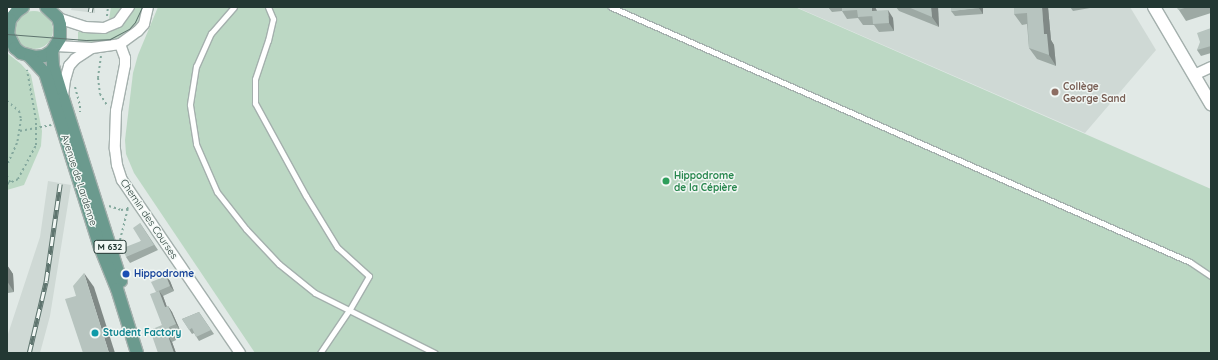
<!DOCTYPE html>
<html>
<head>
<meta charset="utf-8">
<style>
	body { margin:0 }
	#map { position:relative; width:1218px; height:360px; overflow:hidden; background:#e1e9e6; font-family:Quicksand,sans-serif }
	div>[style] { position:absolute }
	.built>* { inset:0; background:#cfd9d5 }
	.green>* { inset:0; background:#bcd8c4 }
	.round { border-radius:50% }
	.path>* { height:2px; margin-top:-1px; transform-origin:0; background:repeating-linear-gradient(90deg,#85a99e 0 2px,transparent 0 5px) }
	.roads { filter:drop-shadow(1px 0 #a4b0ad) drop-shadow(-1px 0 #a4b0ad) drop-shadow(0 1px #a4b0ad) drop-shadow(0 -1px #a4b0ad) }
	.lane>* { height:5px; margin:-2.5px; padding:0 2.5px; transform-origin:2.5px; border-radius:2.5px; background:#fff }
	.street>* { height:10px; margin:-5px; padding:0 5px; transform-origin:5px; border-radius:5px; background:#fff }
	.secondary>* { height:12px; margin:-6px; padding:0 6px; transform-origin:6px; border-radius:6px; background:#fff }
	.primary>* { height:12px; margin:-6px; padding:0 6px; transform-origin:6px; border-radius:6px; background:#6b9a8e }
	.tram>* { height:1px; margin:-0.5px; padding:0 0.5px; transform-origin:0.5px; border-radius:0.5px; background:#5e746e }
	.rail>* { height:4.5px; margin-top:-2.25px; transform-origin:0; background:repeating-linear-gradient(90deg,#f1f7f4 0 9px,#5e746e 0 18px); box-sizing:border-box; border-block:1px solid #5e746e }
	.wall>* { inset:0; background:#9da9a4 }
	.shaded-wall>* { inset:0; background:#808986 }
	.building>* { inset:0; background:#b7c4bf }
	.dots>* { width:11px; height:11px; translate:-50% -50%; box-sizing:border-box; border:2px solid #f1f7f4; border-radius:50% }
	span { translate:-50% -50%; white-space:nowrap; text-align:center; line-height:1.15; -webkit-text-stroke:3px #f1f7f4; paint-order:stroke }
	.shield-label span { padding:1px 3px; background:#f1f7f4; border:1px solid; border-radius:3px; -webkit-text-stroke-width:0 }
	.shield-label { font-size:9px; color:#233833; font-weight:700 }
	.education-label { font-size:10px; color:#785e54; font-weight:700 }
	.left { translate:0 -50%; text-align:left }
	.leisure-label { font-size:10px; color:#27864d; font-weight:700 }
	.street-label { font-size:10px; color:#233833 }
	.transit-label { font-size:10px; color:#164399; font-weight:700 }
	.culture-label { font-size:10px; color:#0d838f; font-weight:700 }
	.frame { position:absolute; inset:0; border:8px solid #233833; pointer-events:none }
</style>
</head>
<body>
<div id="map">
	<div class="built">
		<div style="clip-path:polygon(72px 7px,95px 7px,95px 13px,71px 10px)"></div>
		<div style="clip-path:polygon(796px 7px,1130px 7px,1156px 50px,1085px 133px)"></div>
		<div style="clip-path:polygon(48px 181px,71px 185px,50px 316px,40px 353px,7px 353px,7px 337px,40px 237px)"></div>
	</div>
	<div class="green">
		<div style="clip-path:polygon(111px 7px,122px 7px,114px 17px,109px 19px)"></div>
		<div style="clip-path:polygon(134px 7px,145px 7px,135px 27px,119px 39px,95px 43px,78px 42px,78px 32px,87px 32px,124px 22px)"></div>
		<div style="clip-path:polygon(158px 7px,795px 7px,1211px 189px,1211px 353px,255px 353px,134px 173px,126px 154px,125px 140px,133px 73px,138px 55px)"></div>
		<div class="round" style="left:15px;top:11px;width:38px;height:38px"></div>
		<div style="clip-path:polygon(7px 53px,21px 64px,31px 75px,42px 131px,41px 146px,24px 185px,7px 190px)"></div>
	</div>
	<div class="path">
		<div style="left:107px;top:16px;width:9px;rotate:-84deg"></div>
		<div style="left:101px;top:56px;width:22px;rotate:98deg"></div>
		<div style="left:98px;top:78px;width:16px;rotate:83deg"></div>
		<div style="left:100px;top:94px;width:13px;rotate:58deg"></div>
		<div style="left:75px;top:87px;width:20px;rotate:75deg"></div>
		<div style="left:80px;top:106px;width:6px;rotate:90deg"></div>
		<div style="left:7px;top:101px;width:16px;rotate:40deg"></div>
		<div style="left:19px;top:111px;width:8px;rotate:76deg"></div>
		<div style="left:21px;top:119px;width:24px;rotate:99deg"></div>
		<div style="left:17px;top:143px;width:24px;rotate:114deg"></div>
		<div style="left:20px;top:131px;width:32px;rotate:-11deg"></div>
		<div style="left:7px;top:176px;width:7px;rotate:63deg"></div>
		<div style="left:7px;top:184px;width:12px;rotate:-24deg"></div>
		<div style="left:18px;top:179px;width:38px;rotate:-62deg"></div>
		<div style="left:36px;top:145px;width:25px;rotate:-90deg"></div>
		<div style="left:36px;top:120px;width:51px;rotate:-100.2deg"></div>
		<div style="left:109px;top:206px;width:13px;rotate:18deg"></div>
		<div style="left:121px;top:210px;width:7px;rotate:-8deg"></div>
		<div style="left:120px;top:240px;width:32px;rotate:-76deg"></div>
		<div style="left:128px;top:209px;width:4px;rotate:-117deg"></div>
	</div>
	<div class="roads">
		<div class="lane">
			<div style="left:234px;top:7px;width:35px;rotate:131deg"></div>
			<div style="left:211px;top:33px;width:36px;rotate:114deg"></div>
			<div style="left:196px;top:66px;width:39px;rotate:99deg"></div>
			<div style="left:190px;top:105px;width:39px;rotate:81deg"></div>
			<div style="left:196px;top:144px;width:52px;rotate:66.4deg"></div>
			<div style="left:217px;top:192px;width:47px;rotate:51.9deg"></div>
			<div style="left:246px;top:229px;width:48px;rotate:46.7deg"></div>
			<div style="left:279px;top:264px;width:46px;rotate:38.9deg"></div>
			<div style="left:315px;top:293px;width:134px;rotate:26.6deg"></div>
			<div style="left:268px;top:7px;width:13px;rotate:67deg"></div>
			<div style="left:273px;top:19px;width:22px;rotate:103deg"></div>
			<div style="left:268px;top:40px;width:41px;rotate:108.4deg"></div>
			<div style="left:255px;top:79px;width:24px;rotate:90deg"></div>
			<div style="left:255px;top:103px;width:106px;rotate:61.3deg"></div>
			<div style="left:306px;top:196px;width:60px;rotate:58.7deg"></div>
			<div style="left:337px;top:247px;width:43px;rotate:42.2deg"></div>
			<div style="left:369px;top:276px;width:39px;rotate:120deg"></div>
			<div style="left:349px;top:310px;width:52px;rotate:124deg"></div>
			<div style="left:611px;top:7px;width:633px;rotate:23.77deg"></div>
			<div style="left:1190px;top:262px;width:25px;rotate:34deg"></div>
		</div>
		<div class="street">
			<div style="left:7px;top:10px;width:10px;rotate:6deg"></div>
			<div style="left:58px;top:18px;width:28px;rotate:18deg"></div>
			<div style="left:85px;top:27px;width:19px;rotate:3deg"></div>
			<div style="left:104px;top:28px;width:15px;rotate:-23deg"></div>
			<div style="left:118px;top:22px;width:19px;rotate:-54deg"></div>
			<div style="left:120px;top:44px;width:15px;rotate:70deg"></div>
			<div style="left:125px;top:58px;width:7px;rotate:90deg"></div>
			<div style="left:125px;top:65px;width:47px;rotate:101.1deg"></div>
			<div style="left:116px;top:111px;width:38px;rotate:92deg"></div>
			<div style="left:115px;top:149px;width:16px;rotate:83deg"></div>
			<div style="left:117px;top:165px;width:16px;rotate:72deg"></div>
			<div style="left:122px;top:180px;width:209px;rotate:55.7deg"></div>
			<div style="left:56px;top:46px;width:36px;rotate:3deg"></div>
			<div style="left:92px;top:48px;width:28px;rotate:-8deg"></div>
			<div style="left:120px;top:44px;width:22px;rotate:-36deg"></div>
			<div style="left:138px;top:31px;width:9px;rotate:-49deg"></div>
			<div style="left:144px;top:24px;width:17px;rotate:-77deg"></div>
			<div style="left:1194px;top:75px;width:19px;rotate:-25deg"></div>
			<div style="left:63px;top:96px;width:16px;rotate:-83deg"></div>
			<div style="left:65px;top:80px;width:15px;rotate:-74deg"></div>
			<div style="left:69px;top:66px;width:9px;rotate:-49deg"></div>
			<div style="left:75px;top:59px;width:20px;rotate:-33deg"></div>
		</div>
		<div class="secondary">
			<div style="left:1154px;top:7px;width:113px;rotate:59.6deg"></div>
		</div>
		<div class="primary">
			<div style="left:23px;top:7px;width:7px;rotate:146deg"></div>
			<div style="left:17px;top:11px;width:11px;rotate:128deg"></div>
			<div style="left:10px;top:20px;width:14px;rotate:98deg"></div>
			<div style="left:8px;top:34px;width:16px;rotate:63deg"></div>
			<div style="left:15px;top:48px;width:8px;rotate:40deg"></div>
			<div style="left:21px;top:53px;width:15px;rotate:16deg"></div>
			<div style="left:35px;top:57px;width:9px;rotate:-6deg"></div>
			<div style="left:44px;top:56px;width:9px;rotate:-32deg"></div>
			<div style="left:52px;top:51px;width:15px;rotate:-58deg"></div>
			<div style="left:60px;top:38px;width:13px;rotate:-90deg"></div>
			<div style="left:60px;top:25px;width:7px;rotate:-106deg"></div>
			<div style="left:58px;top:18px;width:16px;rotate:-137deg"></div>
			<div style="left:52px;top:51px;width:15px;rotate:86deg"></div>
			<div style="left:53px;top:66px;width:34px;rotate:73deg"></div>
			<div style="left:63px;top:98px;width:192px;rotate:72.4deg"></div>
			<div style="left:30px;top:57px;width:22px;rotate:47deg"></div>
			<div style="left:45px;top:73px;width:182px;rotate:72.5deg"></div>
			<div style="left:100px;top:247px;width:45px;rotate:68deg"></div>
			<div style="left:117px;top:289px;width:67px;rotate:72.6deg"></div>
		</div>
	</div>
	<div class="tram">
		<div style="left:7px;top:34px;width:79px;rotate:4.3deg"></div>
		<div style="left:86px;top:40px;width:24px;rotate:-2deg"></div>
		<div style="left:110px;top:39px;width:21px;rotate:-28deg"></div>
		<div style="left:129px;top:29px;width:9px;rotate:-49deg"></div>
		<div style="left:135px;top:22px;width:17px;rotate:-65deg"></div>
	</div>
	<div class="rail">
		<div style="left:90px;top:12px;width:5px;rotate:-79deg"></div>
		<div style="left:29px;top:353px;width:74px;rotate:-76.7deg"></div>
		<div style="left:46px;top:281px;width:98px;rotate:-81.8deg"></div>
	</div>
	<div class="wall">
		<div style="clip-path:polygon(828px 7px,875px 7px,877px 11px,893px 18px,894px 31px,879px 32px,874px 25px,863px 25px,858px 18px,847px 19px,842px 11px,832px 12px)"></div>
		<div style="clip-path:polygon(896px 7px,938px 7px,939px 27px,899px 11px)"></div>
		<div style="clip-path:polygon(983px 7px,983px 14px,955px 16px,951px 11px)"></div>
		<div style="clip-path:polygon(1014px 7px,1048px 7px,1051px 40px,1054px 45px,1056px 66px,1037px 59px,1029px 48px,1027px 24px,1022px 25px,1014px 14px)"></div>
		<div style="clip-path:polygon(1070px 7px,1089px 7px,1090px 8px,1073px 11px)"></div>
		<div style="clip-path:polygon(1177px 7px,1211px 7px,1211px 13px,1186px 21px)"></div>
		<div style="clip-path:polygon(1211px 28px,1211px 53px,1201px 56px,1197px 50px)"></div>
		<div style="clip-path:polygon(140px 223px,158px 250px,130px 263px,126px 257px,141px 241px)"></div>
		<div style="clip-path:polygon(7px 265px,13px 274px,14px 292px,8px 293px,8px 297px,7px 298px)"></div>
		<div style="clip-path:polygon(166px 276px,170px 281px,174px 291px,163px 296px,167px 307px,168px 306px,172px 312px,180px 330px,173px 333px,176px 340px,172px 342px,176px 353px,158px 353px,162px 325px,156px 292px)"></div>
		<div style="clip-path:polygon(199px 312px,214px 334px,199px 341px,194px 333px,192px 334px,182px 319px)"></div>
	</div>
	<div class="shaded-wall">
		<div style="clip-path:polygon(872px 7px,875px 7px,877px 11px,872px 11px)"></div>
		<div style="clip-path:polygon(931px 7px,938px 7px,939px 27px,932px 17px)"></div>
		<div style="clip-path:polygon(979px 7px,983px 7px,983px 14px,979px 8px)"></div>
		<div style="clip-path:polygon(1042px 7px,1048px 7px,1051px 40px,1054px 45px,1056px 66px,1049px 55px,1044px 34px)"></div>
		<div style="clip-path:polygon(888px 10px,893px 18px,894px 31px,889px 23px)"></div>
		<div style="clip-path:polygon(7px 265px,13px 274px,14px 292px,7px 281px)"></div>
		<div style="clip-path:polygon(84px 273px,94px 287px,115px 353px,109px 353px)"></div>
		<div style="clip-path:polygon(166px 276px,170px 281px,174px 291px,170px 286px)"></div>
		<div style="clip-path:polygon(159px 291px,163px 296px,169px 313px,165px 307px)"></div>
		<div style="clip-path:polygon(168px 306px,172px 312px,180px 330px,176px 324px)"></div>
		<div style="clip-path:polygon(169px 327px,173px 333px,176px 340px,172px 335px)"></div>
		<div style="clip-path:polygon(168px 336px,172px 342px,176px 353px,174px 353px)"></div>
	</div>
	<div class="building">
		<div style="clip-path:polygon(842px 7px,872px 7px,872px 11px,888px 10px,889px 23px,873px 24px,872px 13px,873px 16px,858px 17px,857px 10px,842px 11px)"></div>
		<div style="clip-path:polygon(908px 7px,931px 7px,932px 17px)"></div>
		<div style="clip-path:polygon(951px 7px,979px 7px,979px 8px,951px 11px)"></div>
		<div style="clip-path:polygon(1014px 7px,1042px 7px,1044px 34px,1047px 34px,1049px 55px,1029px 48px,1027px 13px,1014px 14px)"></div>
		<div style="clip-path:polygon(1177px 7px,1188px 7px,1178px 10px)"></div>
		<div style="clip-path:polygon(1211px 28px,1211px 46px,1197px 50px,1200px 42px,1197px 33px)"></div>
		<div style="clip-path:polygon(140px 223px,154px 245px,126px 257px,123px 248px,141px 241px,133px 228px)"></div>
		<div style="clip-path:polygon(84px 273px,109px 353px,83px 353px,65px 299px,76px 296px,73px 286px)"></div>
		<div style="clip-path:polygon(166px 276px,170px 286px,156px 292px,151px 282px)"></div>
		<div style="clip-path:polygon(159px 291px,165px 307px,168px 306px,176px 324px,169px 327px,172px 335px,168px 336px,174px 353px,158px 353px,150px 330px,162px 325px,150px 294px)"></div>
		<div style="clip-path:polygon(199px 312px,211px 330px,196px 337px,192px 328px,189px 330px,182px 319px)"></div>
	</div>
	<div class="dots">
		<div style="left:1055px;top:92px;background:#8d6e63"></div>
		<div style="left:666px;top:181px;background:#2e9e5b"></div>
		<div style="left:126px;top:274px;background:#1a4fb4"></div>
		<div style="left:95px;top:333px;background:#0f9aa8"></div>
	</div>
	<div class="shield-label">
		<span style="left:110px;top:247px">M 632</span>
	</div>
	<div class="education-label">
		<span class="left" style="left:1063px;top:92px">Collège<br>George Sand</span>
	</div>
	<div class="leisure-label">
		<span class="left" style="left:674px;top:181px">Hippodrome<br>de la Cépière</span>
	</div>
	<div class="street-label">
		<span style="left:79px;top:180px;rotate:72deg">Avenue de Lardenne</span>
		<span style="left:149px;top:219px;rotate:56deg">Chemin des Courses</span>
	</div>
	<div class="transit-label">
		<span class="left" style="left:134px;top:274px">Hippodrome</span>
	</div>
	<div class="culture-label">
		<span class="left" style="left:103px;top:333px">Student Factory</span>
	</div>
	<div class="frame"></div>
</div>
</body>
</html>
